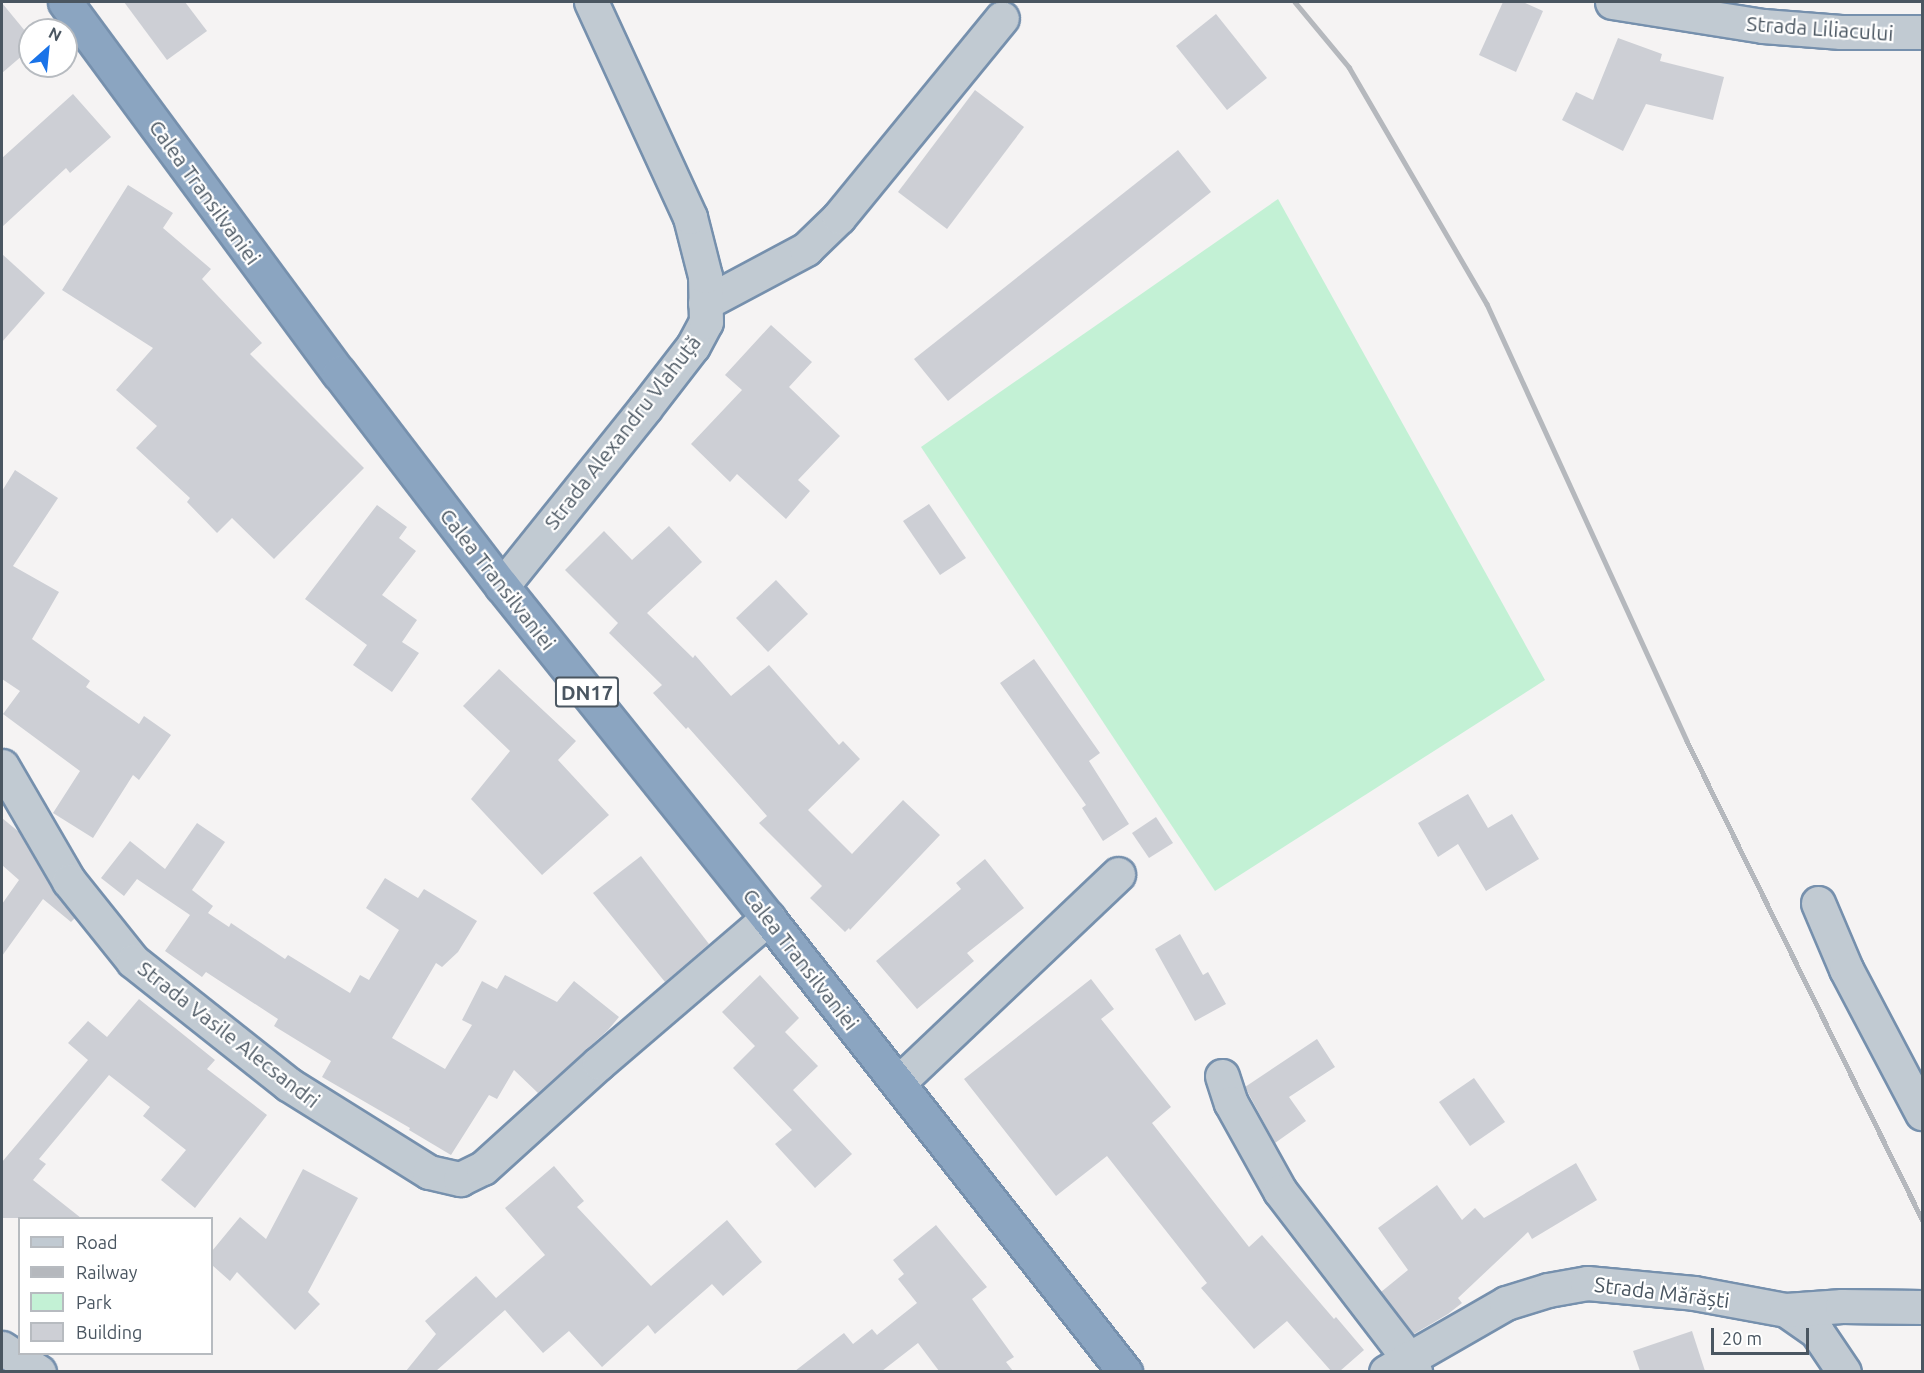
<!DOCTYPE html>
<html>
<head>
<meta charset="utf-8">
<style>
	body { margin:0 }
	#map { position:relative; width:1924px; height:1373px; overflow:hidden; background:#f5f3f3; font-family:Ubuntu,sans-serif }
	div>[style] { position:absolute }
	.green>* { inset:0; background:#c3f1d5 }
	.building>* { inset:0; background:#cdcfd5 }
	.roads { filter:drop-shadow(2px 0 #7690ad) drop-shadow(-2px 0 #7690ad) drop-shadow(0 2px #7690ad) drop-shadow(0 -2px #7690ad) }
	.minor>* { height:33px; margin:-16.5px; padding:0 16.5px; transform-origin:16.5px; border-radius:16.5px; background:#c1cad2 }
	.highway>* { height:33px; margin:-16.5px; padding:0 16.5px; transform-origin:16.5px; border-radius:16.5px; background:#8ba5c1 }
	.rail>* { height:4.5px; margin:-2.25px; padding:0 2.25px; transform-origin:2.25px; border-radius:2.25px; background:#b5b8bd }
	span { translate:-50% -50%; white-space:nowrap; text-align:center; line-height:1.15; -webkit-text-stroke:4.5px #fff; paint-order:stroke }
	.shield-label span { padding:2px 4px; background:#fff; border:2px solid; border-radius:4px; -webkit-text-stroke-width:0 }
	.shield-label { font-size:20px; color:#4a5661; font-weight:700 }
	.street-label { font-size:21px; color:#4a5661 }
	.frame { position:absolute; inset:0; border:3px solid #4a5661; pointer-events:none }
	.legend { position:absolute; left:18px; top:1217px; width:195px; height:138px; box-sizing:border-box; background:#fff; border:2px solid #b7bbc0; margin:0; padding:8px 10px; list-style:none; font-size:18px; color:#4a5661 }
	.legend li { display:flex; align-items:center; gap:12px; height:30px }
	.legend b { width:30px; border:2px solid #b7bbc0 }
	.north { position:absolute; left:18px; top:18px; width:60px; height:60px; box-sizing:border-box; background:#fff; border:2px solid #b7bbc0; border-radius:50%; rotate:27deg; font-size:16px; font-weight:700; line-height:24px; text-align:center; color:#4a5661 }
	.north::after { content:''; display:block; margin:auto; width:21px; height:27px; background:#1a73e8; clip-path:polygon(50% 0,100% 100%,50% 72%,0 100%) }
	.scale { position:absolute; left:1711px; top:1328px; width:98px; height:27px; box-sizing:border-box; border:3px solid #4a5661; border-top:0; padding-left:8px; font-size:18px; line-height:21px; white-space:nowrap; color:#4a5661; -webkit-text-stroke:4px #fff; paint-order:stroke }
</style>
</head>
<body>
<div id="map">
	<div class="green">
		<div style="clip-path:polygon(1278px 199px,1545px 680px,1215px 891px,921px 447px)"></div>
	</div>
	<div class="building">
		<div style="clip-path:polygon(124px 2px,185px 2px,207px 31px,167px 60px)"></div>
		<div style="clip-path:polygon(1503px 2px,1523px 2px,1543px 11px,1516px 72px,1479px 55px)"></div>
		<div style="clip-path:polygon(2px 3px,30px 37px,30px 49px,2px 73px)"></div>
		<div style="clip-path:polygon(1216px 14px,1267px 78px,1227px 110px,1176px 46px)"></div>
		<div style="clip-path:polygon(1618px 38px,1662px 54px,1660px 61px,1724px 77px,1713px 120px,1646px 104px,1623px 151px,1562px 120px,1576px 92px,1593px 100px)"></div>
		<div style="clip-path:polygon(975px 90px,1024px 127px,947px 229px,898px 192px)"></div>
		<div style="clip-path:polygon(73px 94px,111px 137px,70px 173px,66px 168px,2px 227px,2px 158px)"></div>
		<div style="clip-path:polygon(1178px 150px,1211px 192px,948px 401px,914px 359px)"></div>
		<div style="clip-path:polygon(128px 185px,173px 213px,163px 228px,211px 269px,202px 279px,262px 343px,250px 354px,364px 468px,274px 559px,232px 518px,217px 533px,187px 502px,190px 498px,136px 448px,157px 426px,116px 390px,153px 348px,62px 290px)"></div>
		<div style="clip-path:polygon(2px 254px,45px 293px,2px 342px)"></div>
		<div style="clip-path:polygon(771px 325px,812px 362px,789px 387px,840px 436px,798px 480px,810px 491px,786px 519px,737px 474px,730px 482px,691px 444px,742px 390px,725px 375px)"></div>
		<div style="clip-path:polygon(15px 470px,58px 498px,13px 566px,59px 592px,32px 639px,90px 681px,86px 687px,139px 724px,144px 716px,171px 735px,139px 780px,133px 775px,93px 838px,53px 813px,80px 771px,3px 714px,20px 691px,2px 679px,2px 491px)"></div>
		<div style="clip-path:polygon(929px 504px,966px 558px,940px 575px,903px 521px)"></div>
		<div style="clip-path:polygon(377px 505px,407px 527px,399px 538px,416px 551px,382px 595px,417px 620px,402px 642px,419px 653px,392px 692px,353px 665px,367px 645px,305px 599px)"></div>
		<div style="clip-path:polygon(669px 526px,702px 562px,647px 613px,693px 658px,695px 655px,731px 696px,769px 665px,839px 745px,843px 741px,860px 759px,808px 810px,852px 854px,903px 800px,940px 835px,850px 930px,849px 928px,845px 932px,810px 898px,822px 886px,759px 823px,767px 816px,688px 727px,686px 729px,653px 693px,662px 685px,609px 633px,618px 623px,565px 570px,604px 531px,632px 560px)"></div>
		<div style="clip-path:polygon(776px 580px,808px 614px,768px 652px,736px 618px)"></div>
		<div style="clip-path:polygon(1034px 659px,1100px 753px,1089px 761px,1129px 824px,1103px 841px,1082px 808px,1086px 805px,1000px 683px)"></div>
		<div style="clip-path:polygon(499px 669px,576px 741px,558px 760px,609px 815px,542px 875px,471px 799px,510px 751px,463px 706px)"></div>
		<div style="clip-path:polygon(1468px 794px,1488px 828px,1512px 814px,1539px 859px,1486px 891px,1458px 844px,1438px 857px,1418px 823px)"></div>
		<div style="clip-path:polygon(1156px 817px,1173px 843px,1149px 858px,1132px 833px)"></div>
		<div style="clip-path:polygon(2px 818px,19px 832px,53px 890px,75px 918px,71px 922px,43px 899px,2px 956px,2px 904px,19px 880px,2px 865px)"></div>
		<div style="clip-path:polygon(197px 823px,225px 842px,192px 890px,213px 906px,208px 913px,229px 927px,231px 923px,285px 959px,288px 955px,350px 993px,360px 975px,369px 980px,399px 930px,366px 908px,385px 878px,418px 898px,424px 889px,477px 921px,458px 952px,442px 967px,436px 963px,392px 1038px,445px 1069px,472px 1025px,462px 1020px,482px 981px,497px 989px,505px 975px,557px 1002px,574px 981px,619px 1017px,608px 1030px,538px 1093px,514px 1070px,497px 1099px,489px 1095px,451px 1155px,409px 1130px,410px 1128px,322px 1077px,331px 1061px,274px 1026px,278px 1019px,206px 972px,202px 977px,165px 951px,190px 915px,137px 879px,124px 896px,101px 878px,130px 841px,165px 869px)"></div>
		<div style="clip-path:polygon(641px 856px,709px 944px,665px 982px,593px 893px)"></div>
		<div style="clip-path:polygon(985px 859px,1024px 908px,967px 953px,974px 961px,917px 1009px,876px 961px,961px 889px,956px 883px)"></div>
		<div style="clip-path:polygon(1180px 934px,1203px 975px,1208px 972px,1226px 1004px,1195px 1021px,1155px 949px)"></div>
		<div style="clip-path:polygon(760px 975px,799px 1018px,785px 1032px,818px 1066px,793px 1090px,852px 1154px,815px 1188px,775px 1144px,792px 1130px,733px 1068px,755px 1046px,722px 1012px)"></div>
		<div style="clip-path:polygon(1091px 979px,1114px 1009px,1101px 1019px,1171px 1107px,1152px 1123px,1249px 1247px,1262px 1235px,1334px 1319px,1336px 1317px,1364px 1350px,1340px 1371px,1331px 1371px,1287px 1321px,1254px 1349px,1201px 1288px,1207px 1283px,1107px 1156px,1056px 1196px,964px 1079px)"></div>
		<div style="clip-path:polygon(139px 999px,215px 1060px,207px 1069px,267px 1115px,195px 1208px,161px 1180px,186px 1150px,143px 1116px,150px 1107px,109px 1075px,39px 1159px,46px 1164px,33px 1180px,81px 1218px,2px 1218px,2px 1162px,88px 1060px,68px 1043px,88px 1021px,107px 1037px)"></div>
		<div style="clip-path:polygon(1317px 1039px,1335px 1067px,1289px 1097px,1306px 1121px,1275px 1143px,1245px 1087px)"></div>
		<div style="clip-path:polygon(1474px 1078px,1505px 1122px,1470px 1146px,1439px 1102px)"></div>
		<div style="clip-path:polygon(1576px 1163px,1597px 1200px,1532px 1239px,1528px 1232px,1458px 1298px,1462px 1303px,1448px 1314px,1414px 1334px,1381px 1292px,1408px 1270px,1378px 1228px,1437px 1185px,1462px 1220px,1475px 1208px,1484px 1218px)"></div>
		<div style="clip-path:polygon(554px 1166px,584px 1201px,577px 1207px,651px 1286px,727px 1220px,762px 1262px,723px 1296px,712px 1284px,655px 1334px,648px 1325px,602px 1367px,569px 1331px,543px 1353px,505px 1310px,436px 1371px,406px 1371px,436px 1334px,425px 1321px,476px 1276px,496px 1298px,545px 1255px,505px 1208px)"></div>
		<div style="clip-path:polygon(303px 1169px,358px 1198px,308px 1292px,320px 1304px,295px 1330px,237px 1272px,230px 1281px,212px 1265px,212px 1251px,240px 1217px,266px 1239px)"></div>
		<div style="clip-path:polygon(936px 1225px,987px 1287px,972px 1299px,1014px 1357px,1006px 1362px,1013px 1371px,939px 1371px,918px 1343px,882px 1371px,795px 1371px,844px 1333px,853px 1344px,872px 1329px,877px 1335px,917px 1303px,898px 1279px,904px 1274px,893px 1260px)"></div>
		<div style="clip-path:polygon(1692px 1331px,1705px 1371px,1640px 1371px,1633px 1351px)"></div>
	</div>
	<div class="roads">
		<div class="minor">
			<div style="left:1612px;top:2px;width:153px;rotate:9deg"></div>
			<div style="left:1763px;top:26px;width:78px;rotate:4.4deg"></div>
			<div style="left:1841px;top:32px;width:81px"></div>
			<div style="left:705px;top:303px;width:115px;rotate:-28.1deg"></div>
			<div style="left:806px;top:249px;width:46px;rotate:-44.1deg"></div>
			<div style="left:839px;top:217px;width:257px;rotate:-50.7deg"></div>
			<div style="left:502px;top:586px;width:228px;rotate:-51.2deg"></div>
			<div style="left:645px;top:408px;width:78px;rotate:-52.3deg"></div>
			<div style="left:693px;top:346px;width:27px;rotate:-62deg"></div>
			<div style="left:706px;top:322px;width:46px;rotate:-91.2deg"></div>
			<div style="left:705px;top:276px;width:61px;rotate:-104.3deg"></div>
			<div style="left:690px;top:217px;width:237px;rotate:-114.7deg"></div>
			<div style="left:2px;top:766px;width:133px;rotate:59.8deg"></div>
			<div style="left:69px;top:881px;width:102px;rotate:51.3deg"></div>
			<div style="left:133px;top:961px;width:198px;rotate:38.4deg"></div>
			<div style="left:288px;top:1084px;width:166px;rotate:32deg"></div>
			<div style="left:429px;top:1172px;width:32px;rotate:13deg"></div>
			<div style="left:460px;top:1179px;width:25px;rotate:-26deg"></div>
			<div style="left:483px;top:1168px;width:156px;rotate:-42.2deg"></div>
			<div style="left:599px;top:1063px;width:223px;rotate:-40.6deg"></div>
			<div style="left:1818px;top:903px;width:72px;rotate:67deg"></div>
			<div style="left:1846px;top:969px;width:163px;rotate:62.2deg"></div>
			<div style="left:1222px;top:1076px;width:28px;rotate:72deg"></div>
			<div style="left:1231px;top:1103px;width:101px;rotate:60.9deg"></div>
			<div style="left:1280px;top:1191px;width:210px;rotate:52.5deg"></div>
			<div style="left:1408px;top:1358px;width:16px;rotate:63deg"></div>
			<div style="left:899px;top:1082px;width:302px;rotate:-43.5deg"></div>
			<div style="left:1786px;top:1310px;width:38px;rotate:35deg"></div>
			<div style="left:1817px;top:1332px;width:48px;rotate:56deg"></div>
			<div style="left:2px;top:1348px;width:44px;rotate:33deg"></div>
			<div style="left:1386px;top:1372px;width:138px;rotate:-29.9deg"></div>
			<div style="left:1506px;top:1303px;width:44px;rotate:-17.2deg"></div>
			<div style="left:1548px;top:1290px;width:40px;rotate:-10deg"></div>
			<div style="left:1587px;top:1283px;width:107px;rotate:5.3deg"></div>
			<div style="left:1694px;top:1293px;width:94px;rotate:10.5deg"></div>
			<div style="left:1786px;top:1310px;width:56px;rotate:-4.1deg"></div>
			<div style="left:1842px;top:1306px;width:80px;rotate:0.7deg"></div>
		</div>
		<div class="highway">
			<div style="left:65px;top:2px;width:461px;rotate:53.6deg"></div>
			<div style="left:339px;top:373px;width:268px;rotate:52.6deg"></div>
			<div style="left:502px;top:586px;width:425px;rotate:51.3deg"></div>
			<div style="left:768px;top:918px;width:578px;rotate:51.82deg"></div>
		</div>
	</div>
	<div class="rail">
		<div style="left:1295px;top:2px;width:85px;rotate:50.3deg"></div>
		<div style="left:1349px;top:67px;width:274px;rotate:59.8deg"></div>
		<div style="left:1487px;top:304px;width:481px;rotate:65.4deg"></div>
		<div style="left:1687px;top:741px;width:533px;rotate:63.82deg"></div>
	</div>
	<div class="shield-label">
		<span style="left:587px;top:692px">DN17</span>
	</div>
	<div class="street-label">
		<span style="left:1820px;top:28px;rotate:4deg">Strada Liliacului</span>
		<span style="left:205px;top:192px;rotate:54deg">Calea Transilvaniei</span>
		<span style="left:622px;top:432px;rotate:-52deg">Strada Alexandru Vlahuță</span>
		<span style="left:498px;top:579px;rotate:52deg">Calea Transilvaniei</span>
		<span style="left:801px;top:959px;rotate:52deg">Calea Transilvaniei</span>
		<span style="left:229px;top:1034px;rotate:38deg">Strada Vasile Alecsandri</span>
		<span style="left:1662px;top:1292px;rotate:7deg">Strada Mărăști</span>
	</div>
	<div class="frame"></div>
	<ul class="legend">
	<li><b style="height:8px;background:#c1cad2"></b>Road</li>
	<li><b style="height:8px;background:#b5b8bd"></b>Railway</li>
	<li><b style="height:16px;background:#c3f1d5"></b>Park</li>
	<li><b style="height:16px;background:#cdcfd5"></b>Building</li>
	</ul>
	<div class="north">N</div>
	<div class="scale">20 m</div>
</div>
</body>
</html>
